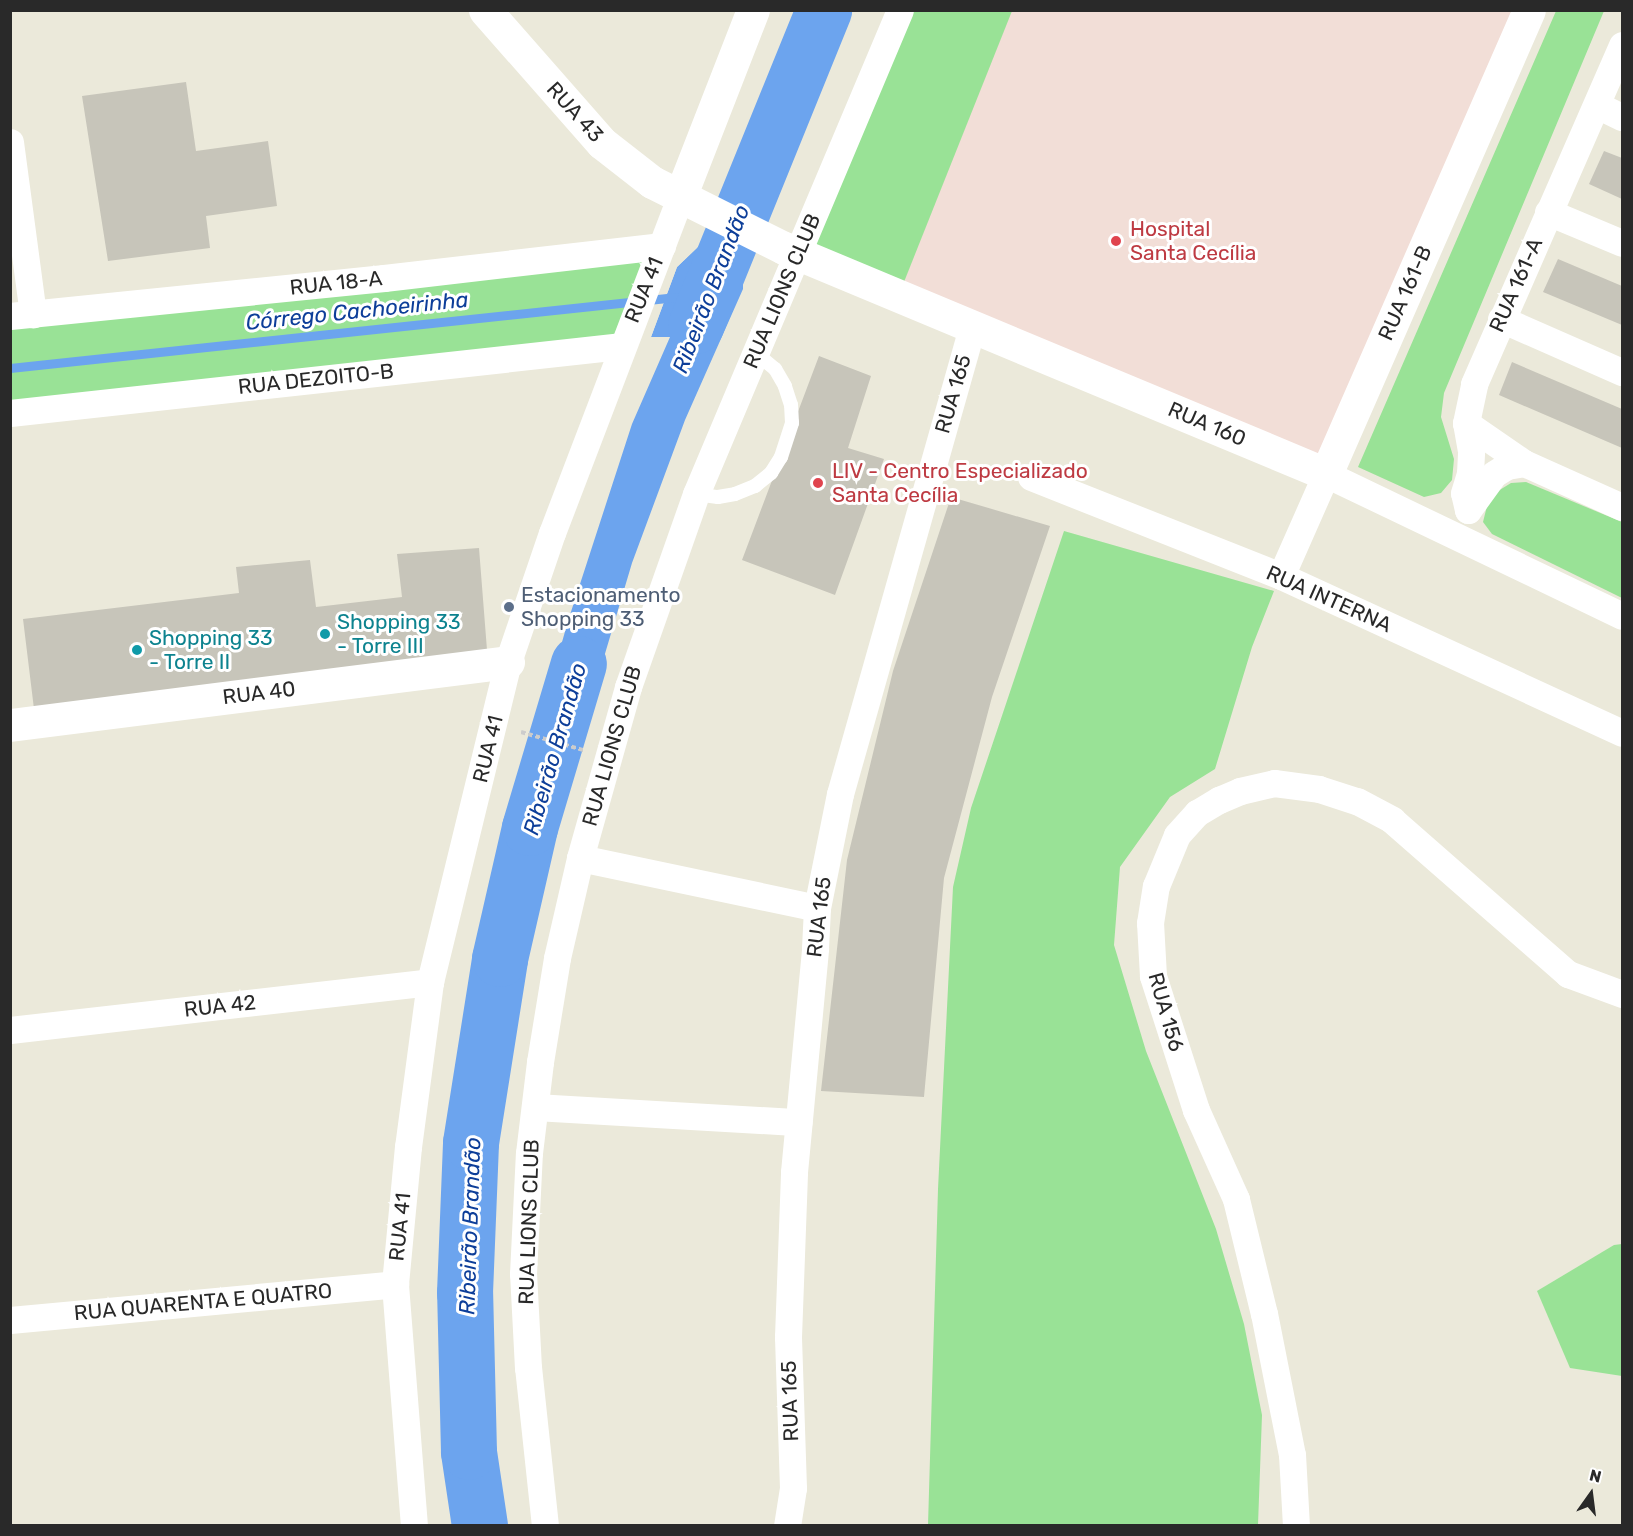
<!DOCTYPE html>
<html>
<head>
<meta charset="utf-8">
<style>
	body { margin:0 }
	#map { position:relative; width:1633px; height:1536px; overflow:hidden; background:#ebe9da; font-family:Rubik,sans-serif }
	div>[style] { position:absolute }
	.medical>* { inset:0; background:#f2ded7 }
	.green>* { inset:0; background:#99e296 }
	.water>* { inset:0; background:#6ca4ee }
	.pier>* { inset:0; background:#ebe9da }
	.stream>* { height:9px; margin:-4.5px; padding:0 4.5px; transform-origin:4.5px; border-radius:4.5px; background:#6ca4ee }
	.river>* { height:56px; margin:-28px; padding:0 28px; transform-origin:28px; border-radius:28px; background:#6ca4ee }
	.building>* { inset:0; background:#c7c5ba }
	.path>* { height:4px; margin-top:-2px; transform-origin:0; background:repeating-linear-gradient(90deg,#ccc 0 4.5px,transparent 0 7.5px) }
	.lane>* { height:14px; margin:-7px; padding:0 7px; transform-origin:7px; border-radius:7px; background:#fff }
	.street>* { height:27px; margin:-13.5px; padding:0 13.5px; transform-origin:13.5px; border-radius:13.5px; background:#fff }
	.secondary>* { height:33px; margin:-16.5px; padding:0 16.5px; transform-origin:16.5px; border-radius:16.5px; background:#fff }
	.dots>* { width:16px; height:16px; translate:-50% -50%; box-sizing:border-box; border:3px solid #fff; border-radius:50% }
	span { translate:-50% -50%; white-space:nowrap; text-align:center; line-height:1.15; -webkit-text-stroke:6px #fff; paint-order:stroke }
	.street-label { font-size:21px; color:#292929 }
	.health-label { font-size:21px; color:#be3a42 }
	.left { translate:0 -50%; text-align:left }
	.service-label { font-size:21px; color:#4e5e75 }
	.culture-label { font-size:21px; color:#0d838f }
	.water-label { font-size:22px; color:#0d3e99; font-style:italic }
	.frame { position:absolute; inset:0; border:12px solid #292929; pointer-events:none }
	.north { position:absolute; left:1561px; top:1464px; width:60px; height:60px; -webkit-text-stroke:4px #fff; paint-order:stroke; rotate:14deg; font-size:16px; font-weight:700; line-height:24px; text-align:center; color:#292929 }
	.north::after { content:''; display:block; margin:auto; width:21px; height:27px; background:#292929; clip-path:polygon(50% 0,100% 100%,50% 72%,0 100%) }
</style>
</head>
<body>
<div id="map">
	<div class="medical">
		<div style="clip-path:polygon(900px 11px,1529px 11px,1326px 474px,898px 297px)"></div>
	</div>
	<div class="green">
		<div style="clip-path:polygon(900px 11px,1012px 11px,898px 297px,798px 255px)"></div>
		<div style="clip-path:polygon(1556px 11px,1604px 11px,1444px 393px,1441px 417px,1454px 459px,1452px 480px,1441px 493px,1424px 497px,1358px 467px)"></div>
		<div style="clip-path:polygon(662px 246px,626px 337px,11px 413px,10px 316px)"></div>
		<div style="clip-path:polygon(1526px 482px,1622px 522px,1622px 598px,1492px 534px,1483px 522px,1487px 506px,1498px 491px,1511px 483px)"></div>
		<div style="clip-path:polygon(1064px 531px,1274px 591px,1252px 647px,1215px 769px,1170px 797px,1120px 867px,1114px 945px,1146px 1051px,1216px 1229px,1244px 1324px,1262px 1415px,1258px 1525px,928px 1525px,938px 1189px,953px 887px,971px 808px)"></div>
		<div style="clip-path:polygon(1622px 1244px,1622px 1376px,1570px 1368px,1537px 1291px,1614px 1245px)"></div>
	</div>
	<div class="water">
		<div style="clip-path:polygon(800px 11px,846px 11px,768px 208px,728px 191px)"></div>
		<div style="clip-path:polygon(700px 245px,743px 261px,743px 289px,685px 420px,632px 563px,579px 741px,537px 730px,568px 621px,632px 424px,670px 337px,651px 337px,677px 267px)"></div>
	</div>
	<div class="pier">
		<div style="clip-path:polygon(701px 242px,744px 259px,746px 262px,700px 245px,677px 267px,651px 337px,648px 337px,675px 266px)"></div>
	</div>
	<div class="stream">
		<div style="left:10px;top:368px;width:670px;rotate:-6.09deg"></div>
	</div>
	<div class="river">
		<div style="left:696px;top:326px;width:341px;rotate:-67.9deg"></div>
		<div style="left:480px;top:1526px;width:75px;rotate:-98.5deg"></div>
		<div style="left:469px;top:1452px;width:159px;rotate:-91.4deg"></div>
		<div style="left:465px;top:1293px;width:150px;rotate:-87.7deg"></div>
		<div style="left:471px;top:1143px;width:186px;rotate:-81deg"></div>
		<div style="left:500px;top:959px;width:134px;rotate:-77.1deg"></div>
		<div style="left:530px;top:828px;width:171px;rotate:-73.4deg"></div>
	</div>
	<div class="building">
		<div style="clip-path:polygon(186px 82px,196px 151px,268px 141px,277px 206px,206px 216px,210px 248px,108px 261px,82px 96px)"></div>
		<div style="clip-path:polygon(1604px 151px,1622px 158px,1622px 199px,1589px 184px)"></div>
		<div style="clip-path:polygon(1558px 259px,1622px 286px,1622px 325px,1543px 292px)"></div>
		<div style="clip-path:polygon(819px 356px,871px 376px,848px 448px,884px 459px,835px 595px,742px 560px)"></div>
		<div style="clip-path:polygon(1512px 362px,1622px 409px,1622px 448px,1499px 395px)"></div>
		<div style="clip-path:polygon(951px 497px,1050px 526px,992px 697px,944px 878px,924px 1097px,821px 1091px,847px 860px,893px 671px)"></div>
		<div style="clip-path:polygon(479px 548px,487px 650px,34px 709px,23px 619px,239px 593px,236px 567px,310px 560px,316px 607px,402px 597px,397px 554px)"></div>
	</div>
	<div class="path">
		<div style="left:521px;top:732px;width:65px;rotate:16.2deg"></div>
	</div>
	<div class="lane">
		<div style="left:696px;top:494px;width:22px;rotate:8deg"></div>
		<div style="left:718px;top:497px;width:17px;rotate:-10deg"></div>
		<div style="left:735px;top:494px;width:22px;rotate:-22deg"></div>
		<div style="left:755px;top:486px;width:21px;rotate:-39deg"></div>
		<div style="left:771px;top:473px;width:19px;rotate:-58deg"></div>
		<div style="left:781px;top:457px;width:36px;rotate:-72deg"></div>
		<div style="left:792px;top:423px;width:18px;rotate:-93deg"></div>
		<div style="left:791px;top:405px;width:20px;rotate:-108deg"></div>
		<div style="left:785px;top:386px;width:20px;rotate:-120deg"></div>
		<div style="left:775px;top:369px;width:25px;rotate:-140deg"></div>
	</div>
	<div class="street">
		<div style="left:1597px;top:105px;width:28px;rotate:26deg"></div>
		<div style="left:10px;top:142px;width:174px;rotate:82.4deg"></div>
		<div style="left:1548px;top:212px;width:80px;rotate:22.7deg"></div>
		<div style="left:10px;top:316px;width:376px;rotate:-5.8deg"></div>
		<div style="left:384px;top:278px;width:280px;rotate:-6.6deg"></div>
		<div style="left:1501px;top:319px;width:132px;rotate:23.7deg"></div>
		<div style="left:10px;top:413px;width:616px;rotate:-6.25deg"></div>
		<div style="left:1466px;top:423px;width:70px;rotate:34.6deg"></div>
		<div style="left:1524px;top:463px;width:107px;rotate:24.2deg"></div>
		<div style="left:1031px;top:477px;width:269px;rotate:21.6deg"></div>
		<div style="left:1281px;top:576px;width:375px;rotate:24.7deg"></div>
		<div style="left:1468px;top:510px;width:17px;rotate:-103deg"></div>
		<div style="left:1464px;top:493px;width:21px;rotate:-73deg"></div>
		<div style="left:1470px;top:473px;width:22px;rotate:-87deg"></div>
		<div style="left:1471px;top:451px;width:28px;rotate:-100deg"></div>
		<div style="left:1466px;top:423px;width:40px;rotate:-78deg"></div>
		<div style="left:1474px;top:384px;width:370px;rotate:-66.4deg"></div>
		<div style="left:1468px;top:510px;width:44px;rotate:-54.2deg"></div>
		<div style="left:1494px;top:474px;width:15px;rotate:-32deg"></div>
		<div style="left:1507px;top:466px;width:17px;rotate:-10deg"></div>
		<div style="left:1281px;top:576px;width:111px;rotate:-66.2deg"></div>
		<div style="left:1326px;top:474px;width:328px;rotate:25.6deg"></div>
		<div style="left:580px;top:858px;width:242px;rotate:11.9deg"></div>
		<div style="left:10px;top:1030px;width:423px;rotate:-6.5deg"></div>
		<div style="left:535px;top:1107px;width:264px;rotate:3.3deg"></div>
		<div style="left:10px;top:1320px;width:387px;rotate:-5.3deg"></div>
		<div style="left:414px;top:1526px;width:243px;rotate:-94.5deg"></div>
		<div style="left:395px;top:1284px;width:138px;rotate:-84.6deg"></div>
		<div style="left:408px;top:1147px;width:166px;rotate:-82.4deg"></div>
		<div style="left:430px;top:982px;width:329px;rotate:-76.3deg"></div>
		<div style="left:508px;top:662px;width:136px;rotate:-71.2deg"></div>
		<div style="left:552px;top:533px;width:360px;rotate:-69.1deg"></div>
		<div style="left:545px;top:1526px;width:159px;rotate:-96.1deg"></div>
		<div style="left:528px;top:1368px;width:94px;rotate:-93deg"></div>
		<div style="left:523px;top:1274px;width:121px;rotate:-87.2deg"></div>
		<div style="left:529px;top:1153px;width:92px;rotate:-83.1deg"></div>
		<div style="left:540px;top:1062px;width:105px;rotate:-80.7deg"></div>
		<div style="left:557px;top:958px;width:103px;rotate:-77deg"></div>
		<div style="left:580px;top:858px;width:178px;rotate:-74.3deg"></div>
		<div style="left:628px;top:687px;width:205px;rotate:-70.6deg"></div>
		<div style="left:696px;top:494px;width:525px;rotate:-67.15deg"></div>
		<div style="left:787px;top:1526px;width:38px;rotate:-81deg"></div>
		<div style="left:793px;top:1488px;width:151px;rotate:-91.9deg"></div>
		<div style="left:788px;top:1337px;width:165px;rotate:-87.9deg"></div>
		<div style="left:794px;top:1172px;width:225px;rotate:-84.6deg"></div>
		<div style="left:815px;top:948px;width:40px;rotate:-87.1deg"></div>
		<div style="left:817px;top:908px;width:116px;rotate:-78.6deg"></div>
		<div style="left:840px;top:794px;width:486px;rotate:-74.2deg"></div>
		<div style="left:1296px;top:1526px;width:71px;rotate:-93.2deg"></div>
		<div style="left:1292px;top:1455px;width:144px;rotate:-101.2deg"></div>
		<div style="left:1264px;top:1314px;width:118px;rotate:-103.7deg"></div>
		<div style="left:1236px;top:1199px;width:98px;rotate:-114.2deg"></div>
		<div style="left:1196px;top:1110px;width:141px;rotate:-107.8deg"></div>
		<div style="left:1153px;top:976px;width:53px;rotate:-93.2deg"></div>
		<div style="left:1150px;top:923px;width:37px;rotate:-81deg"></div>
		<div style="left:1156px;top:886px;width:55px;rotate:-67.6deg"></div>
		<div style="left:1177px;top:835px;width:30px;rotate:-48deg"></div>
		<div style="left:1197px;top:813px;width:26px;rotate:-31deg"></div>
		<div style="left:1219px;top:800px;width:23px;rotate:-23deg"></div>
		<div style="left:1240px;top:791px;width:35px;rotate:-13deg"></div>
		<div style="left:1274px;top:783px;width:45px;rotate:7.6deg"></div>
		<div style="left:1319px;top:789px;width:40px;rotate:18deg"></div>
		<div style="left:1357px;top:801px;width:40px;rotate:28deg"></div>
		<div style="left:1392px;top:820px;width:234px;rotate:41.2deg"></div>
		<div style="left:1568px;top:974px;width:58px;rotate:20.3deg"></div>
	</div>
	<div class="secondary">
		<div style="left:485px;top:10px;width:177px;rotate:48.7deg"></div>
		<div style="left:602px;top:143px;width:63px;rotate:38deg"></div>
		<div style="left:652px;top:182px;width:148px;rotate:26.6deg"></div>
		<div style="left:784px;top:248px;width:587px;rotate:22.63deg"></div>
		<div style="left:1326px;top:474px;width:506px;rotate:-66.37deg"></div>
		<div style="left:680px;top:197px;width:201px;rotate:-68.7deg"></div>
		<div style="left:10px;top:725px;width:502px;rotate:-7.21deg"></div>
	</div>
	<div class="dots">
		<div style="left:1116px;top:241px;background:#e0444e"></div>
		<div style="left:818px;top:483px;background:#e0444e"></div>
		<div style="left:509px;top:607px;background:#5c6f8a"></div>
		<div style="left:325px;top:634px;background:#0f9aa8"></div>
		<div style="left:137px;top:650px;background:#0f9aa8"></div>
	</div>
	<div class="street-label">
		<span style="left:575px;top:112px;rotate:48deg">RUA 43</span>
		<span style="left:336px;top:283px;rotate:-6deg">RUA 18-A</span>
		<span style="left:1516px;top:285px;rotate:-66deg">RUA 161-A</span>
		<span style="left:644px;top:290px;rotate:-68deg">RUA 41</span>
		<span style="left:782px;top:291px;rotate:-67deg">RUA LIONS CLUB</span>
		<span style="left:1405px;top:293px;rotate:-66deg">RUA 161-B</span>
		<span style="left:316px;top:379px;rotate:-6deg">RUA DEZOITO-B</span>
		<span style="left:953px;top:394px;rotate:-74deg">RUA 165</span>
		<span style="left:1207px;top:424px;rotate:23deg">RUA 160</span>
		<span style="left:1329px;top:599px;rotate:24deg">RUA INTERNA</span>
		<span style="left:259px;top:693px;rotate:-7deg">RUA 40</span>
		<span style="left:612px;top:746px;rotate:-74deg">RUA LIONS CLUB</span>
		<span style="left:488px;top:749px;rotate:-76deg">RUA 41</span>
		<span style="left:819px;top:917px;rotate:-83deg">RUA 165</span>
		<span style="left:220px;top:1006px;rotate:-6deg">RUA 42</span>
		<span style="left:1166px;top:1012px;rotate:74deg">RUA 156</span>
		<span style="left:529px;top:1222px;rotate:-88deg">RUA LIONS CLUB</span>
		<span style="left:400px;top:1227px;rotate:-84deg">RUA 41</span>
		<span style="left:203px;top:1302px;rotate:-5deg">RUA QUARENTA E QUATRO</span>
		<span style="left:790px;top:1401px;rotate:-92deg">RUA 165</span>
	</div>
	<div class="health-label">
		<span class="left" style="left:1130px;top:241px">Hospital<br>Santa Cecília</span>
		<span class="left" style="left:832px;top:483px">LIV - Centro Especializado<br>Santa Cecília</span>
	</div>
	<div class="service-label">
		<span class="left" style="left:521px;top:607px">Estacionamento<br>Shopping 33</span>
	</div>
	<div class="culture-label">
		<span class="left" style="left:337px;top:634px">Shopping 33<br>- Torre III</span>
		<span class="left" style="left:149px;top:650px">Shopping 33<br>- Torre II</span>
	</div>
	<div class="water-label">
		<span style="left:711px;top:289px;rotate:-69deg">Ribeirão Brandão</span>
		<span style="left:357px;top:311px;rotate:-6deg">Córrego Cachoeirinha</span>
		<span style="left:555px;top:749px;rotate:-74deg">Ribeirão Brandão</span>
		<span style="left:470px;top:1226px;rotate:-88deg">Ribeirão Brandão</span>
	</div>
	<div class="frame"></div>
	<div class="north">N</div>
</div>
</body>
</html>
